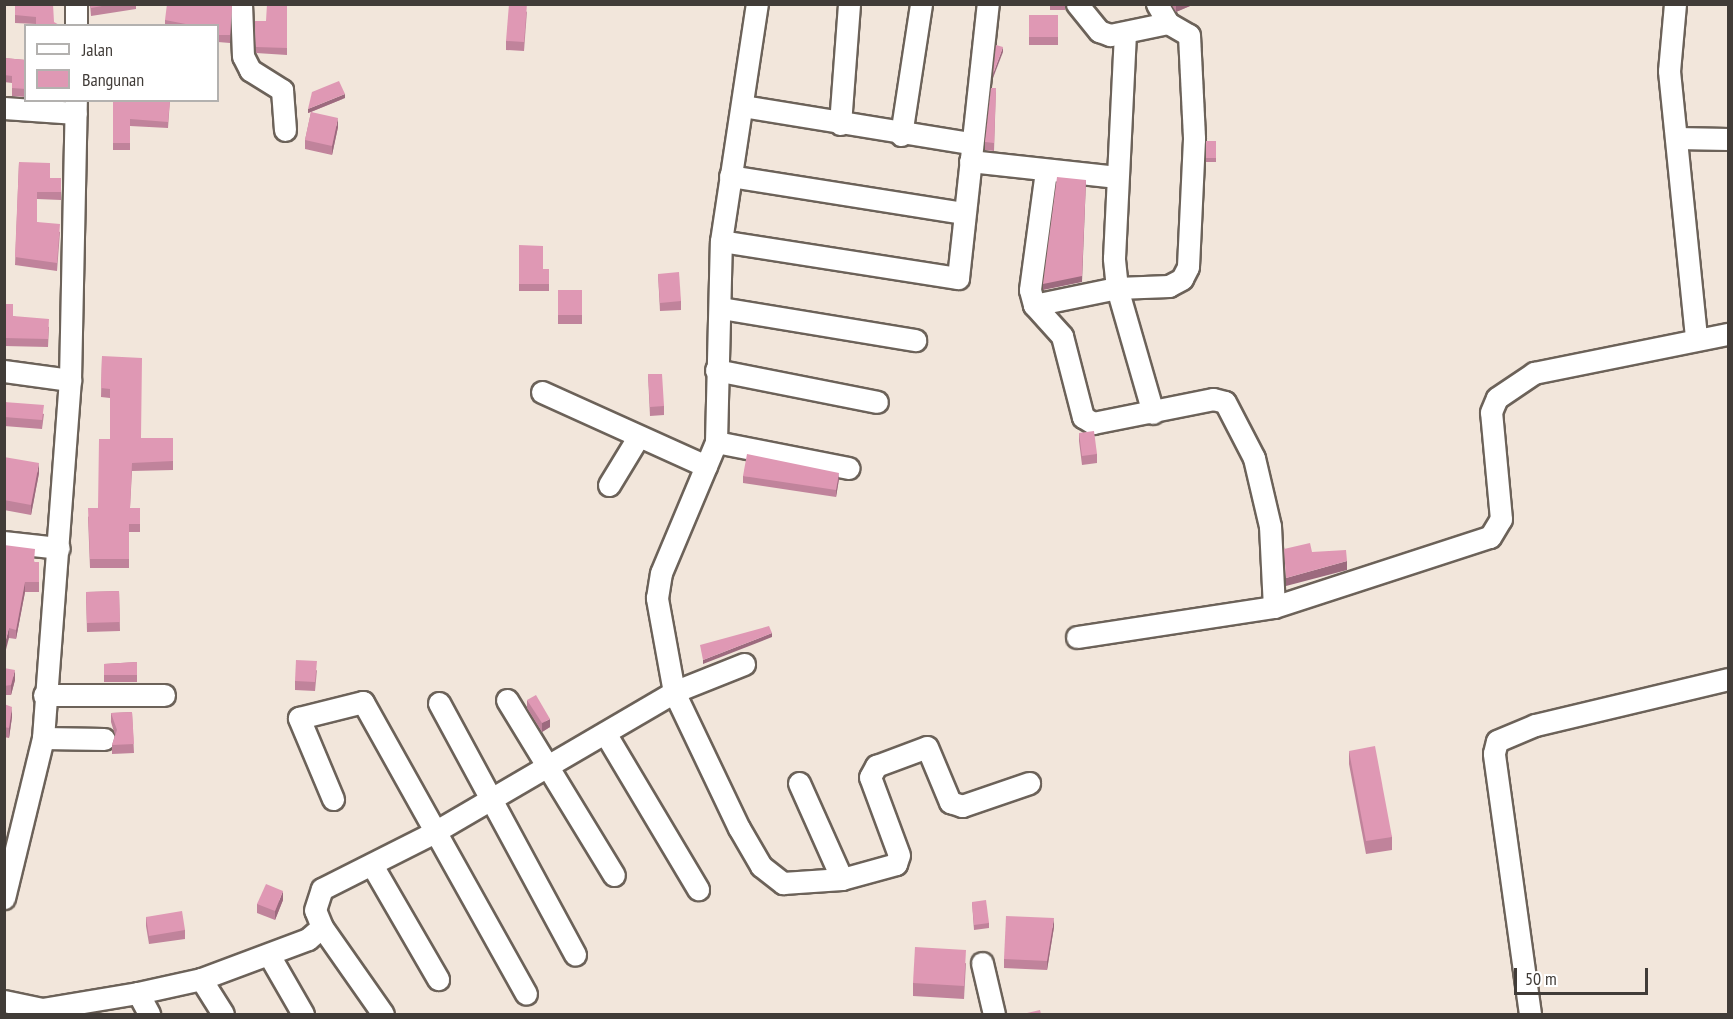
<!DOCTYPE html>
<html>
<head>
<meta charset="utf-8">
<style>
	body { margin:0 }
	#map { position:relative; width:1733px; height:1019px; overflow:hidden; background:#f2e6db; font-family:"PT Sans Narrow",sans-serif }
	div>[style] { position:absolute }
	.roads { filter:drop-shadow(2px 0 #6c6259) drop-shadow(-2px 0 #6c6259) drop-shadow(0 2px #6c6259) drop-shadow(0 -2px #6c6259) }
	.minor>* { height:21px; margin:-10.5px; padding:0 10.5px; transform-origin:10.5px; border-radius:10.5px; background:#fff }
	.wall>* { inset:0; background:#c0839b }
	.shaded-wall>* { inset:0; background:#9c6a7e }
	.building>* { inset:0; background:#df98b4 }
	span { translate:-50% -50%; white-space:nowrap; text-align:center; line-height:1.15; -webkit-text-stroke:5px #fff; paint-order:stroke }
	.frame { position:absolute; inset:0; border:6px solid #413c38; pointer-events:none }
	.legend { position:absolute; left:24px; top:24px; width:195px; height:78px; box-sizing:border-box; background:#fff; border:2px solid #b3b1af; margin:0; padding:8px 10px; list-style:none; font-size:18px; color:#413c38 }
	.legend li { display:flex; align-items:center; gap:12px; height:30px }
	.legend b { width:30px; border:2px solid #b3b1af }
	.scale { position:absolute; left:1514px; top:968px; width:134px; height:27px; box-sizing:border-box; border:3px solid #413c38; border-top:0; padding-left:8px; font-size:18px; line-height:21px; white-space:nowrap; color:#413c38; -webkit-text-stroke:4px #fff; paint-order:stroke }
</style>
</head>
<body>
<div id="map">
	<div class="roads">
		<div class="minor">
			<div style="left:76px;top:4px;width:22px;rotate:90deg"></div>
			<div style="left:241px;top:4px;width:52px;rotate:87.8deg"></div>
			<div style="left:243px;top:56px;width:16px;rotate:63deg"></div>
			<div style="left:250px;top:70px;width:38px;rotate:32deg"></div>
			<div style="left:282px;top:90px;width:40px;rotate:85.7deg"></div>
			<div style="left:1077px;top:4px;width:35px;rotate:51deg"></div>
			<div style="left:1099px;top:31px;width:12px;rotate:20deg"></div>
			<div style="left:1110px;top:35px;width:59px;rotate:-11.7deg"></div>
			<div style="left:1168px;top:23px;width:24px;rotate:30deg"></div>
			<div style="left:1189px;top:35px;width:104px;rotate:87.2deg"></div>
			<div style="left:1194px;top:139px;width:128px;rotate:92.7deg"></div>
			<div style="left:1188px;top:267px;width:13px;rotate:117deg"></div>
			<div style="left:1182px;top:279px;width:15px;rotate:152deg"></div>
			<div style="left:1169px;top:286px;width:52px;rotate:177.8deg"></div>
			<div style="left:1117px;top:288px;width:30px;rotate:-96deg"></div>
			<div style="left:1114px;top:258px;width:223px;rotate:-87.2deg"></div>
			<div style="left:1157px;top:4px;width:22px;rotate:60deg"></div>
			<div style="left:1675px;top:4px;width:67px;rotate:95.1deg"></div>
			<div style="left:1669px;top:71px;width:268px;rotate:84.2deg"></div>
			<div style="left:743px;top:106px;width:229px;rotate:9.3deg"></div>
			<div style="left:4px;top:108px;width:72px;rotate:4deg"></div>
			<div style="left:840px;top:124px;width:120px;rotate:-85.7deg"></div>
			<div style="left:901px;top:135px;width:133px;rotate:-81.3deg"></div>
			<div style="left:1676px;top:138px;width:52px;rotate:1.1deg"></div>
			<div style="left:970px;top:161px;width:148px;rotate:6.2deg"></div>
			<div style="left:1046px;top:171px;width:120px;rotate:97.7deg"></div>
			<div style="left:1030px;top:290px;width:16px;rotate:75deg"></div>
			<div style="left:1034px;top:305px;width:42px;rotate:47.9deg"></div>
			<div style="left:1062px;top:336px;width:84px;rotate:75.5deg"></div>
			<div style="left:1083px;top:417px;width:12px;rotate:31deg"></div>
			<div style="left:1093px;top:423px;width:122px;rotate:-11.3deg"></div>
			<div style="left:1213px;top:399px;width:12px;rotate:14deg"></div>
			<div style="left:1225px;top:402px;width:63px;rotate:62.6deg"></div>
			<div style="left:1254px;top:458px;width:70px;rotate:76.8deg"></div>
			<div style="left:1270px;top:526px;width:81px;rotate:87.2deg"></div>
			<div style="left:730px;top:176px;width:237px;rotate:9deg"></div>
			<div style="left:721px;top:241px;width:240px;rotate:8.9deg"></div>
			<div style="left:958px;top:278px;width:276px;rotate:-83.8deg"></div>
			<div style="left:1034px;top:305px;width:85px;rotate:-11.6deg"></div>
			<div style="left:1117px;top:288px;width:130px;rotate:73.9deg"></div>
			<div style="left:721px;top:308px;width:197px;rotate:9.4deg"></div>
			<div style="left:716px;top:370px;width:164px;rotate:11.2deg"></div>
			<div style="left:4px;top:371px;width:67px;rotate:7.8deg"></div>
			<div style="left:542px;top:392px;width:180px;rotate:24.3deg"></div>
			<div style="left:716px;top:442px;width:135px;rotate:11.1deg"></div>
			<div style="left:609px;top:485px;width:54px;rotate:-58.7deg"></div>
			<div style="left:4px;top:542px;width:55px;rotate:6.2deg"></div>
			<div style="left:1077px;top:637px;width:199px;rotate:-8.7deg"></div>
			<div style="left:1274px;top:607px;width:227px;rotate:-18deg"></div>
			<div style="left:1490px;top:537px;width:21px;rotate:-59deg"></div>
			<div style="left:1501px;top:519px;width:107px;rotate:-95.3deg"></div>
			<div style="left:1491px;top:412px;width:15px;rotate:-67deg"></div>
			<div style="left:1497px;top:398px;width:45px;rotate:-34deg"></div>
			<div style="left:1534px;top:373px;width:198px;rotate:-11.4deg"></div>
			<div style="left:744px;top:664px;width:75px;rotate:158.2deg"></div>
			<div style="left:674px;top:692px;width:151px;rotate:64.5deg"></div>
			<div style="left:739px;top:828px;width:44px;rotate:59.9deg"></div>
			<div style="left:761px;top:866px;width:28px;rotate:38deg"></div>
			<div style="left:783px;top:883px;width:59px;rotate:-3.9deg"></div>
			<div style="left:842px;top:879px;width:56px;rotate:-15.5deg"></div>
			<div style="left:896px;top:864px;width:9px;rotate:-72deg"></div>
			<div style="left:899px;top:855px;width:83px;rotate:-110.4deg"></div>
			<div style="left:870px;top:777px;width:13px;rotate:-61deg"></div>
			<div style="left:876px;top:766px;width:54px;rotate:-20.4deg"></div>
			<div style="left:927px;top:747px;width:60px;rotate:67.3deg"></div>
			<div style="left:950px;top:802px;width:13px;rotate:18deg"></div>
			<div style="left:962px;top:806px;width:71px;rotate:-18.9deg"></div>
			<div style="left:44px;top:695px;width:120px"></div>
			<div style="left:507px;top:700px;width:205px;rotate:58.6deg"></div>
			<div style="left:439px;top:703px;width:286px;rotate:61.6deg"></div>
			<div style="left:605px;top:733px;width:182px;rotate:59.2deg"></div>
			<div style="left:43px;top:738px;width:61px;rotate:0.9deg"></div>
			<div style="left:799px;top:783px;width:105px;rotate:65.9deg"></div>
			<div style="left:333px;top:799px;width:88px;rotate:-112.8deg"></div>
			<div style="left:299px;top:718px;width:66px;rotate:-14deg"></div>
			<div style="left:363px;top:702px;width:334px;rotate:60.8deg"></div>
			<div style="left:372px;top:865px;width:132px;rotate:59.9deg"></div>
			<div style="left:4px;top:898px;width:165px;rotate:-76.3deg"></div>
			<div style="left:43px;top:738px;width:359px;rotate:-85.7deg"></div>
			<div style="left:70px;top:380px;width:280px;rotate:-88.8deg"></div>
			<div style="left:322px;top:927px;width:106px;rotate:55deg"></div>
			<div style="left:269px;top:955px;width:68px;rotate:60deg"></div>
			<div style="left:982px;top:963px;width:52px;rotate:76.8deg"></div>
			<div style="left:201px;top:979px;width:41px;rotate:57.8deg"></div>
			<div style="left:138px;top:993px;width:24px;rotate:62deg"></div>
			<div style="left:4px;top:1001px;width:39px;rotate:12deg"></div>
			<div style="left:42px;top:1009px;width:97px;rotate:-9.5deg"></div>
			<div style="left:138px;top:993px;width:65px;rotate:-12.5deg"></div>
			<div style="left:201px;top:979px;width:114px;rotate:-20.5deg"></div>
			<div style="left:308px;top:939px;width:18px;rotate:-41deg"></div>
			<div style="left:322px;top:927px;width:18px;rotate:-112deg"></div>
			<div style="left:315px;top:910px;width:22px;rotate:-72deg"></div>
			<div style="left:322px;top:889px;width:124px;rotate:-26.8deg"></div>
			<div style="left:433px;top:833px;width:279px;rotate:-30.3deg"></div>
			<div style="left:674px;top:692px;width:96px;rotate:-100.3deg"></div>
			<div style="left:657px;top:598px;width:25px;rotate:-81deg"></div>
			<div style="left:661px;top:573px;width:142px;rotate:-67.2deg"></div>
			<div style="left:716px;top:442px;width:201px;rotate:-88.6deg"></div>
			<div style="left:721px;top:241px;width:240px;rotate:-81.4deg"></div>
			<div style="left:1530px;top:1014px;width:263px;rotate:-97.9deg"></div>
			<div style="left:1494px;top:753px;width:12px;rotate:-76deg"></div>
			<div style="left:1497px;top:741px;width:41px;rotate:-22.8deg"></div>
			<div style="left:1535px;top:725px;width:198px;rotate:-13.4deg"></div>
		</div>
	</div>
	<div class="wall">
		<div style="clip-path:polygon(15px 4px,54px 22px,36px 24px,15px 23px)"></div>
		<div style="clip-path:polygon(90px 4px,136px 4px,136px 9px,91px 16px)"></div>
		<div style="clip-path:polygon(232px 4px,230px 43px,218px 42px,218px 26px,165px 26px,165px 20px)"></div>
		<div style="clip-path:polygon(287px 4px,287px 55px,256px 53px,255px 21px,266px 21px)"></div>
		<div style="clip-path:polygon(1050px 4px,1065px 4px,1065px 10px,1050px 10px)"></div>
		<div style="clip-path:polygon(1171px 4px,1190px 4px,1190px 6px,1176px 12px)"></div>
		<div style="clip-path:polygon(527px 11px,524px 51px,506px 50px,506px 41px)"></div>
		<div style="clip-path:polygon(1029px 15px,1058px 15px,1058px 45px,1029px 45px)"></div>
		<div style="clip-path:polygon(4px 58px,26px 60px,26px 97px,12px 96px,12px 83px,4px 82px)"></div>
		<div style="clip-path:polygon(996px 88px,994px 151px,985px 150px,985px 142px)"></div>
		<div style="clip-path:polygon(345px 98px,311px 112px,338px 127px,332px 155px,305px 149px,305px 140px,311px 112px,308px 113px,308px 109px)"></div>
		<div style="clip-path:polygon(113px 100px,170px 100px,168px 128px,130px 126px,130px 150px,113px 150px)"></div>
		<div style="clip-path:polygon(1206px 141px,1216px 141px,1216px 162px,1206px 162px)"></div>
		<div style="clip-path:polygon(19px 162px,50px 178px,61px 178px,61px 200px,37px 199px,37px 222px,60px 232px,57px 271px,15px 265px)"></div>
		<div style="clip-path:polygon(519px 245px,543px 269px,549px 269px,549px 291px,519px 291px)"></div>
		<div style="clip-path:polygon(658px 274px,681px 301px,681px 310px,660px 311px)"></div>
		<div style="clip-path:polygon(558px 290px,582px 290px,582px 324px,558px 324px)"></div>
		<div style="clip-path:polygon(4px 304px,13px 316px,49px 327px,48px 347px,4px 346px)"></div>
		<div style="clip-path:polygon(102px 356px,141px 438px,173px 438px,173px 470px,132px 471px,130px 508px,140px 508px,140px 532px,129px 532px,129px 568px,90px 568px,88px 517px,98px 508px,110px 439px,110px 398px,101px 397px)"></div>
		<div style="clip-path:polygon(648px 374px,664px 406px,664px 415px,650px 416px)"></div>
		<div style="clip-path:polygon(4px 402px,44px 414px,42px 429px,4px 426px)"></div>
		<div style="clip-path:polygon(1079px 433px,1097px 454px,1097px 463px,1082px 465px,1079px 441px)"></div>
		<div style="clip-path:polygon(4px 457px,39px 473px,31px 515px,4px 510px)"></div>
		<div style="clip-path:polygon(743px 476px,839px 479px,836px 497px,743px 483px)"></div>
		<div style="clip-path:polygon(4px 545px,35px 562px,39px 562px,39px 592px,25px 592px,16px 639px,9px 638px)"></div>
		<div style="clip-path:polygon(119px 591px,120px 631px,87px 632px,86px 592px)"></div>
		<div style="clip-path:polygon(137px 662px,137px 682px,104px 682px,104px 664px)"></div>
		<div style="clip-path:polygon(4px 668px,15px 680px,11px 695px,4px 695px)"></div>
		<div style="clip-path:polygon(317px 670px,315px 691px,295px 690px,295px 681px)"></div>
		<div style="clip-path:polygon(527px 700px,550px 727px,542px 732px,527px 708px)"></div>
		<div style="clip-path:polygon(4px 704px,12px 717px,9px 738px,4px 737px)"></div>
		<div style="clip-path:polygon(132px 712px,134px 753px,112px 754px,112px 745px,115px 735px,111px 722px,111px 713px)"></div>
		<div style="clip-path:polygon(1349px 751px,1392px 837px,1392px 850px,1366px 854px,1349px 764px)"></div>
		<div style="clip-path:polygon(283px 900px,275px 920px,257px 913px,257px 904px)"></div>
		<div style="clip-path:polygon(972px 902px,989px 923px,989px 928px,974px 930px)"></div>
		<div style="clip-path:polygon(146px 917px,185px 930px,185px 939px,149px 944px,146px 926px)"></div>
		<div style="clip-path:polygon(1054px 927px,1047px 970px,1004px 968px,1004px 959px)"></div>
		<div style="clip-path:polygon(966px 963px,964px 999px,913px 996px,913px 983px)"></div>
	</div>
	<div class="shaded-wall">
		<div style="clip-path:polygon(1178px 4px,1190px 4px,1190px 6px,1176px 12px,1176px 5px)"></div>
		<div style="clip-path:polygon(1003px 47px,1003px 52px,993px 78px,993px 74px)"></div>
		<div style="clip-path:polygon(345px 94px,345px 98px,308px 113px,308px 109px)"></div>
		<div style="clip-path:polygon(338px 118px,338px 127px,332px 155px,332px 146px)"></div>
		<div style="clip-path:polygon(1086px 180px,1082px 282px,1043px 290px,1043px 284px)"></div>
		<div style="clip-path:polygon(39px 463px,39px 473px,31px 515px,31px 505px)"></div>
		<div style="clip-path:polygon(839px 473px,839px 479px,836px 497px,836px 490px)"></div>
		<div style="clip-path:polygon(1347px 561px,1347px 570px,1286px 586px,1286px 578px)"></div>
		<div style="clip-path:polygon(25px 582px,25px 592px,16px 639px,16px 630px)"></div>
		<div style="clip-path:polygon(9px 628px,9px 638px,4px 657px,4px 647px)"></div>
		<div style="clip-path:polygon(772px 633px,772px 637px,703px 664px,703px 660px)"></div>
		<div style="clip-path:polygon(15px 670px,15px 680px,11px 695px,11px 685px)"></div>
		<div style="clip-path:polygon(12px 707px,12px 717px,9px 738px,9px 728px)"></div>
		<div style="clip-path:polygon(550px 719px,550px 727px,542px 732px,542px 723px)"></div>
		<div style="clip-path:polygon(283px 891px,283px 900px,275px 920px,275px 911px)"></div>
		<div style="clip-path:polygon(1054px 918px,1054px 927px,1047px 970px,1047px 961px)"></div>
	</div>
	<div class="building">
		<div style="clip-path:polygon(15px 4px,53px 4px,54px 22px,61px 26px,36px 26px,36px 17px,15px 15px)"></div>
		<div style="clip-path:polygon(90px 4px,113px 4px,91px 8px)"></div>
		<div style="clip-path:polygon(167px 4px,232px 4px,230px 35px,218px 35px,218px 26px,196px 26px,165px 20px)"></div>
		<div style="clip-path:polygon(267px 4px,287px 4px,287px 48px,256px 47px,255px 21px,266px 21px)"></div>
		<div style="clip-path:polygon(509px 4px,527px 4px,524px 42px,506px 41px)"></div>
		<div style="clip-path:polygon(1050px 4px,1065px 4px,1065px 5px)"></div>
		<div style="clip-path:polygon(1029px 15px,1058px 15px,1058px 37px,1029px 37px)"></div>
		<div style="clip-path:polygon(996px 45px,1003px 47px,993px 74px)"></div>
		<div style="clip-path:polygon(4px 58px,26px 60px,26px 89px,12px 88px,12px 76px,4px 75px)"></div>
		<div style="clip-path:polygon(339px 81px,345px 94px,308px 109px,312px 92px)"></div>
		<div style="clip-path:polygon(991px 88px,996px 88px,994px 143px,985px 142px)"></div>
		<div style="clip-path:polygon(113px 100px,170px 100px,168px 122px,130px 119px,130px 143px,113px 143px)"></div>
		<div style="clip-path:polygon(311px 112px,338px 118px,332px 146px,305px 140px)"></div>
		<div style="clip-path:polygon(1206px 141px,1216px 141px,1216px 158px,1206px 158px)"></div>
		<div style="clip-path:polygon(19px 162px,50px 163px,50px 178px,61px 178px,61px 192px,37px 192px,37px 222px,60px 224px,57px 263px,15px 257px)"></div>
		<div style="clip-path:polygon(1057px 177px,1086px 180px,1082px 276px,1043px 284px)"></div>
		<div style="clip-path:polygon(519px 245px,543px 246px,543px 269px,549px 269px,549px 284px,519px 284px)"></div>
		<div style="clip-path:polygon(679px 272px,681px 301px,660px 303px,658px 274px)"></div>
		<div style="clip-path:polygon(558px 290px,582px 290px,582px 315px,558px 315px)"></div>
		<div style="clip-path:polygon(4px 304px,13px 304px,13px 316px,49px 319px,48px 339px,4px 338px)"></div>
		<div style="clip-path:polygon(102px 356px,142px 358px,141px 438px,173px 438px,173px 461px,132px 463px,130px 508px,140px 508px,140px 524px,129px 524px,129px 559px,90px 559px,88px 508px,98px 508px,99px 439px,110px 439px,110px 389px,101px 388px)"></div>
		<div style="clip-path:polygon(648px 374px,662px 374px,664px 406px,650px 407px)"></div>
		<div style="clip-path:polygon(4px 402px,44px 405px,42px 420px,4px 417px)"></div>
		<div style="clip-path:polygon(1094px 431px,1097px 454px,1082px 456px,1079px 433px)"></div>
		<div style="clip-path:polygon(747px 454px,839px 473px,836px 490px,743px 476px)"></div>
		<div style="clip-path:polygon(4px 457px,39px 463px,31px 505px,4px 500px)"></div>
		<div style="clip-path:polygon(1310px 543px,1312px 552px,1346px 550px,1347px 561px,1286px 578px,1284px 549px)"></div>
		<div style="clip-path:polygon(4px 545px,35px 549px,34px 562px,39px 562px,39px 582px,25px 582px,16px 630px,9px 628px,4px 647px)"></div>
		<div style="clip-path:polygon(119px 591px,120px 622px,87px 623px,86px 592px)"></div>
		<div style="clip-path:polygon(769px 626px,772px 633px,703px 660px,700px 645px)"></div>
		<div style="clip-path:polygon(296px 660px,317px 661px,315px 682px,295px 681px)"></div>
		<div style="clip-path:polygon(137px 662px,137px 675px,104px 675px,104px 664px)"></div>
		<div style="clip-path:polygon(4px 668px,15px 670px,11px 685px,4px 686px)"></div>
		<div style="clip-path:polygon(536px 695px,550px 719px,542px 723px,527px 700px)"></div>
		<div style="clip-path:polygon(4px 704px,12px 707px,9px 728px,4px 727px)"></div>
		<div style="clip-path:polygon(132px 712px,134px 744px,112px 745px,117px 730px,111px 713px)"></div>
		<div style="clip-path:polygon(1375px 746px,1392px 837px,1366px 841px,1349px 751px)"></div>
		<div style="clip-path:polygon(266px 884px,283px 891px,275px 911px,257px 904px)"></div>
		<div style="clip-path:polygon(986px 900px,989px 923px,974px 925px,972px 902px)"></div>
		<div style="clip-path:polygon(182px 911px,185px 930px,149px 936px,146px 917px)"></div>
		<div style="clip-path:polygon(1006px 916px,1054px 918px,1047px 961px,1004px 959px)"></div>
		<div style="clip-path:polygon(915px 947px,966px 950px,964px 986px,913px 983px)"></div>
		<div style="clip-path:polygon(1040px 1010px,1041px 1014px,1027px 1014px,1027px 1013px)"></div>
	</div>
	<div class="frame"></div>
	<ul class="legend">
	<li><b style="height:8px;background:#fff"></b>Jalan</li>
	<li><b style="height:16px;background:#df98b4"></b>Bangunan</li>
	</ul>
	<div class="scale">50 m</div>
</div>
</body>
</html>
